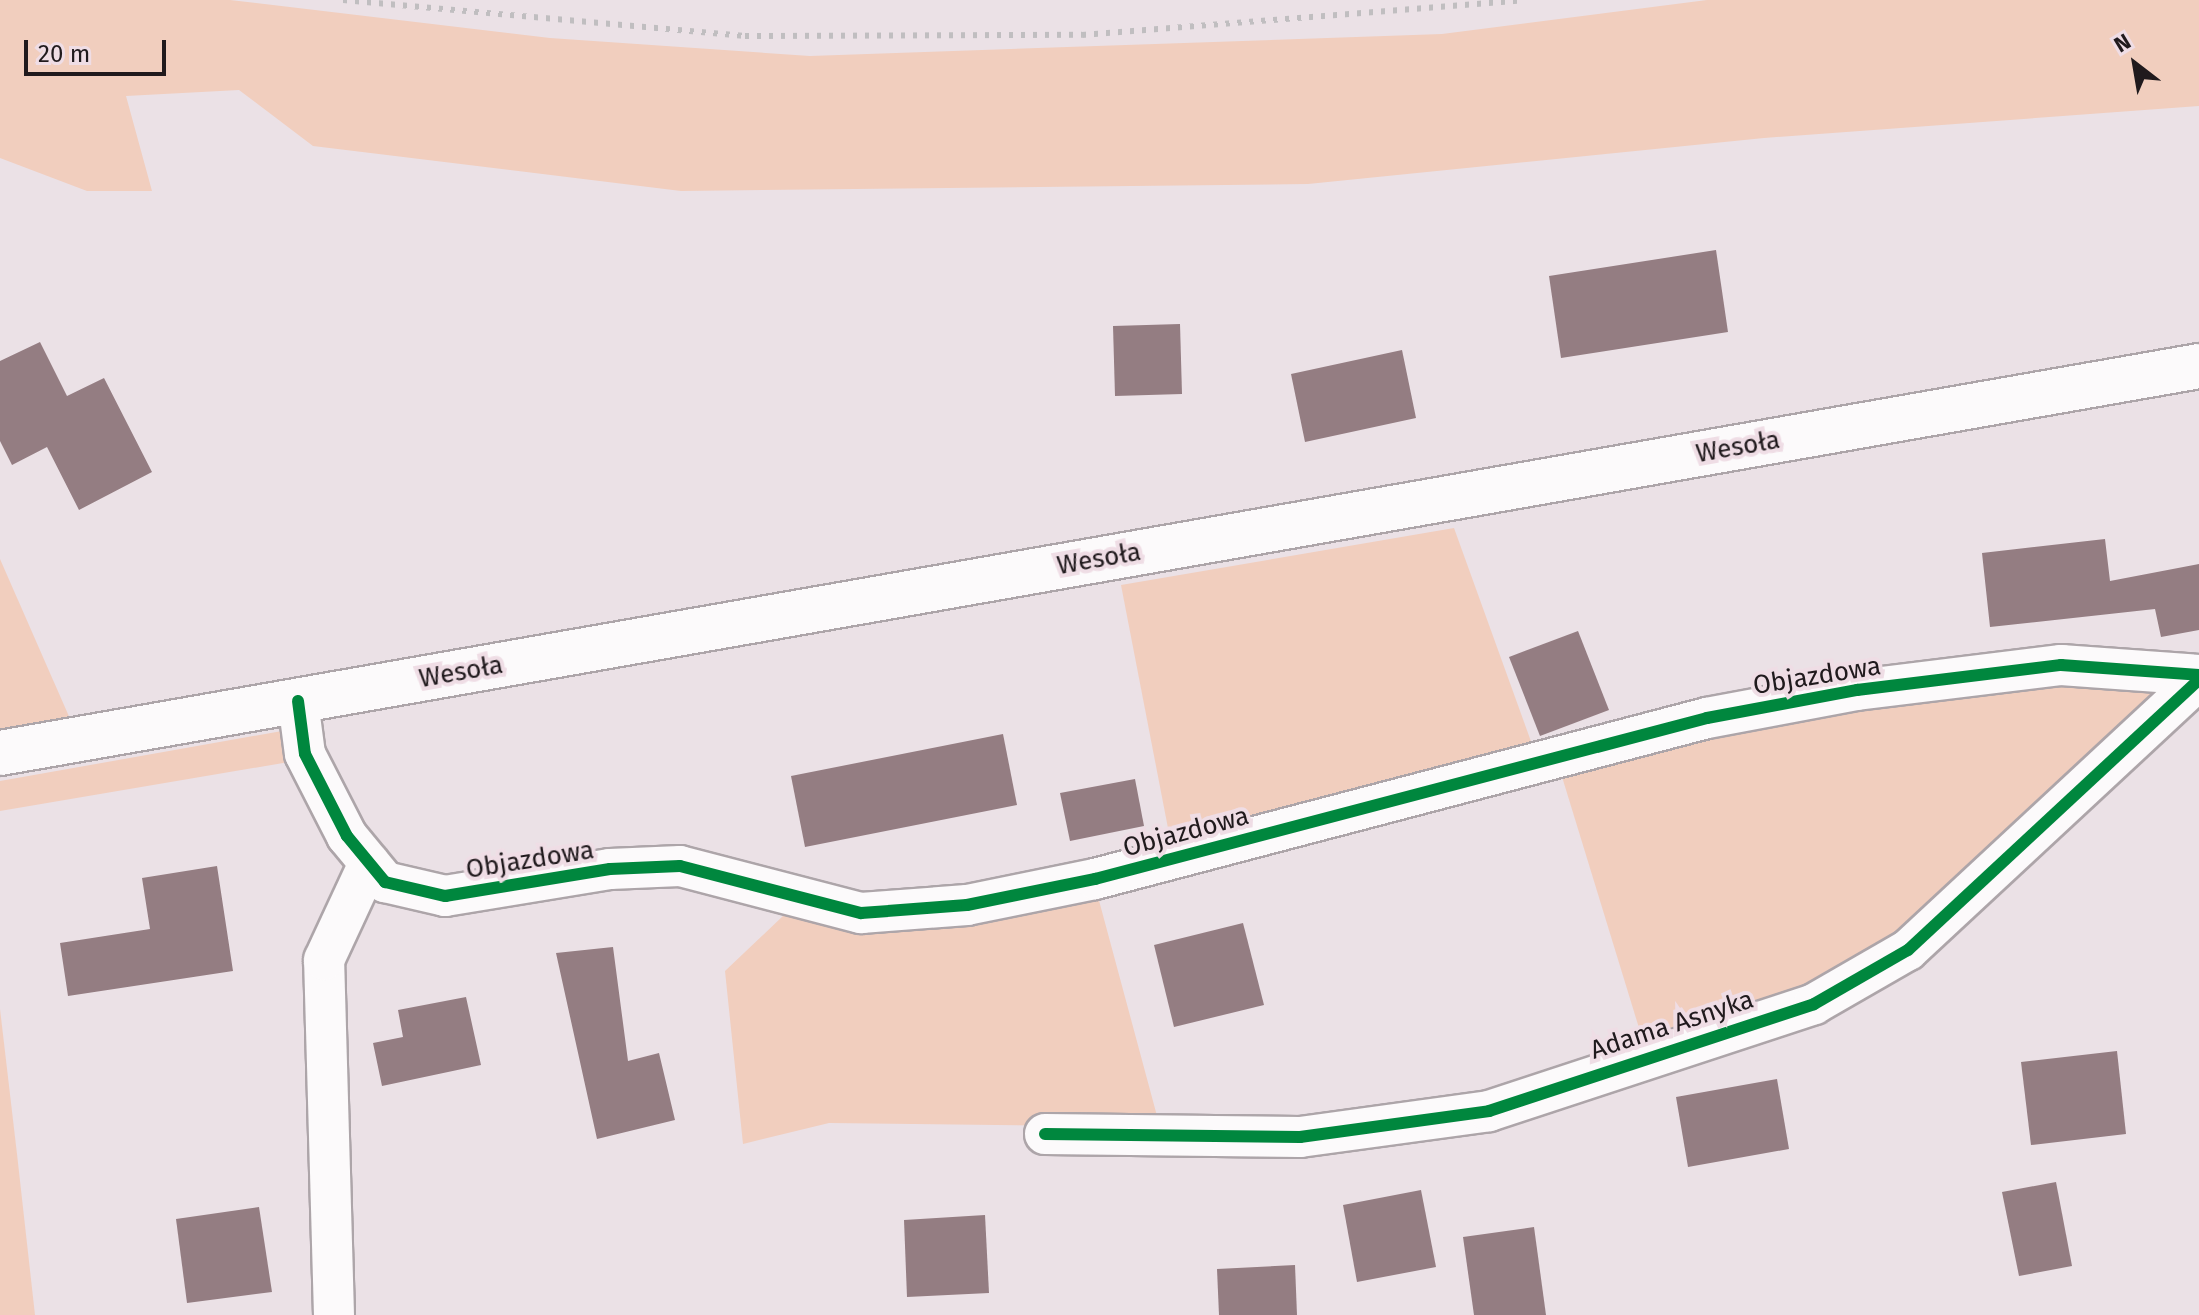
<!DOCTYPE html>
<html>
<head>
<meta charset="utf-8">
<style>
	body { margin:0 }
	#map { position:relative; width:2199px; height:1315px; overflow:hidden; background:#ebe1e6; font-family:"Fira Sans",sans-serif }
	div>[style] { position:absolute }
	.green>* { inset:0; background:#f1cebe }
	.building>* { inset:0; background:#947d82 }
	.roads { filter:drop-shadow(2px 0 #ada5a9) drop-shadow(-2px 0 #ada5a9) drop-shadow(0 2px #ada5a9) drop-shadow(0 -2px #ada5a9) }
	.street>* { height:40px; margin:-20px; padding:0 20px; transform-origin:20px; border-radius:20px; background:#fcfafb }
	.secondary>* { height:44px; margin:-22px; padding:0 22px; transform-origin:22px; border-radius:22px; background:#fcfafb }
	.rail>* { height:6px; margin-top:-3px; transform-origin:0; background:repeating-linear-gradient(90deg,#c0bec0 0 4px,transparent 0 12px) }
	.cycleway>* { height:12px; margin:-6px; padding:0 6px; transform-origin:6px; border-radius:6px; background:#00873e }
	span { translate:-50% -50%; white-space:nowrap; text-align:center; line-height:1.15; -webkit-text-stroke:8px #efdde5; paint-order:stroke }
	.street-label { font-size:26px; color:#201a1d }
	.north { position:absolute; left:2095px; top:24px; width:80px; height:80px; -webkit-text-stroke:6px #efdde5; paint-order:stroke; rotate:329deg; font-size:22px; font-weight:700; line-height:32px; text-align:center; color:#201a1d }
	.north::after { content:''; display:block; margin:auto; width:28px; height:36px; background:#201a1d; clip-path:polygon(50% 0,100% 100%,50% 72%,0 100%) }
	.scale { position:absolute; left:24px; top:40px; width:142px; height:36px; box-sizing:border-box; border:4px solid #201a1d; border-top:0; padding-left:10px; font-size:24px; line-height:28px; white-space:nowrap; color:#201a1d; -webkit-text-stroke:6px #efdde5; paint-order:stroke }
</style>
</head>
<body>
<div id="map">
	<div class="green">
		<div style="clip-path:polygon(0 0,230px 0,550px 38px,810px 56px,1442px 34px,1707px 0,2199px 0,2199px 106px,1764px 138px,1308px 184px,681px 191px,313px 146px,239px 90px,126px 96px,152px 191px,87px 191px,0 158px)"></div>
		<div style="clip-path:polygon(1454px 528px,1533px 747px,1173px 854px,1121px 585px)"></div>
		<div style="clip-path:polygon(0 559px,71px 721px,0 737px)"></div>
		<div style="clip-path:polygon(2117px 679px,2145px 682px,2154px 694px,2151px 709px,1912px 934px,1815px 985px,1643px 1041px,1559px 767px,1712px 727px)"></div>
		<div style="clip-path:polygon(282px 731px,289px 762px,0 811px,0 781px)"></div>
		<div style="clip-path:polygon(1097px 893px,1160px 1127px,829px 1123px,743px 1144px,725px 971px,784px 915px,902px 925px)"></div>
		<div style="clip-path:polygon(0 1009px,17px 1154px,35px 1315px,0 1315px)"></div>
	</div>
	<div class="building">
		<div style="clip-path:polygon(1716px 250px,1728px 332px,1561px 358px,1549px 276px)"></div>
		<div style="clip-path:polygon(1180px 324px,1182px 394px,1115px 396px,1113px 326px)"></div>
		<div style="clip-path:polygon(40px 342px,67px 396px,104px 378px,152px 472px,79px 510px,47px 447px,12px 465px,0 441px,0 361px)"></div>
		<div style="clip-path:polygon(1402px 350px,1416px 418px,1305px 442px,1291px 374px)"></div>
		<div style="clip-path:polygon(2105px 539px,2110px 581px,2199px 564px,2199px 630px,2161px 637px,2155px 609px,1990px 627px,1982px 553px)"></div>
		<div style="clip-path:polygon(1578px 631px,1609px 710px,1540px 736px,1509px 657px)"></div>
		<div style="clip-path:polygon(1003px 734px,1017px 805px,805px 847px,791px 776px)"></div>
		<div style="clip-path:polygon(1135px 779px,1144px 826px,1070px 841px,1060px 793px)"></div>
		<div style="clip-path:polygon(217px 866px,233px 971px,68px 996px,60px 943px,150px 929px,142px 878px)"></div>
		<div style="clip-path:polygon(1243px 923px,1264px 1005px,1174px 1027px,1154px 945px)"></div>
		<div style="clip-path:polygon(613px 947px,628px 1061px,659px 1053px,675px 1120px,597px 1139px,556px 953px)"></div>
		<div style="clip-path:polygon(466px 997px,481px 1065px,382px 1086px,373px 1043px,403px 1037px,398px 1010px)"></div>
		<div style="clip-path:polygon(2117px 1051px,2126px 1134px,2031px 1145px,2021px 1062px)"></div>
		<div style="clip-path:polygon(1777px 1079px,1789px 1149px,1688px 1167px,1676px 1097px)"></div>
		<div style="clip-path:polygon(2056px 1182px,2072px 1266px,2019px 1276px,2002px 1192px)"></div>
		<div style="clip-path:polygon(1421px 1190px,1436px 1267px,1357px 1282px,1343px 1205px)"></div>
		<div style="clip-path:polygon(259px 1207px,272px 1292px,187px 1303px,176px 1219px)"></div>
		<div style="clip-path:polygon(985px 1215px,989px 1293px,907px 1297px,904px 1220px)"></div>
		<div style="clip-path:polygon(1534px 1227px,1546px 1315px,1474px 1315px,1463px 1237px)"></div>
		<div style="clip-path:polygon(1295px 1265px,1297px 1315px,1219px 1315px,1217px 1269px)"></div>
	</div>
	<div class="roads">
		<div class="street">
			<div style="left:298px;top:701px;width:53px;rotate:82.5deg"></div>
			<div style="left:305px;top:754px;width:92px;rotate:62.9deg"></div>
			<div style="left:347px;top:836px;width:60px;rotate:50.4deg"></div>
			<div style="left:385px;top:882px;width:62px;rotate:13.1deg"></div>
			<div style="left:445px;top:896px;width:167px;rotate:-9.3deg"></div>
			<div style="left:610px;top:869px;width:70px;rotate:-2.5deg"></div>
			<div style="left:680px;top:866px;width:187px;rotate:14.6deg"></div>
			<div style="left:861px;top:913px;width:106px;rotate:-4.3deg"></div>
			<div style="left:967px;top:905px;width:131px;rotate:-11.5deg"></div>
			<div style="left:1095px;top:879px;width:633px;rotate:-14.74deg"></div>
			<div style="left:1707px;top:718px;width:153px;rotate:-10.6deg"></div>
			<div style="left:1857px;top:690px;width:206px;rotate:-7deg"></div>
			<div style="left:2061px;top:665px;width:138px;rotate:4.1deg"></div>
			<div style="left:1045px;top:1134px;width:255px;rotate:0.7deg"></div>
			<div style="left:1300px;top:1137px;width:191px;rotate:-7.8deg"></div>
			<div style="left:1489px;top:1111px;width:342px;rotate:-18.2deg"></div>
			<div style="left:1814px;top:1004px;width:108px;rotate:-29.9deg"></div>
			<div style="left:1908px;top:950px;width:397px;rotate:-42.9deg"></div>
			<div style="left:334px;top:1315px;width:355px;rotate:-91.6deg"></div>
			<div style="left:324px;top:960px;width:107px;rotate:-65.1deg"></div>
		</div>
		<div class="secondary">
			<div style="left:0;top:753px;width:2233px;rotate:-9.98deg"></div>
		</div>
	</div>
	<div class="rail">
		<div style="left:343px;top:0;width:404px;rotate:5.1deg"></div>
		<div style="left:745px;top:36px;width:337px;rotate:-0.2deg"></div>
		<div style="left:1082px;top:35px;width:443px;rotate:-4.5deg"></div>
	</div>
	<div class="cycleway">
		<div style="left:298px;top:701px;width:53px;rotate:82.5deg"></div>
		<div style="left:305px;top:754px;width:92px;rotate:62.9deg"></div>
		<div style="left:347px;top:836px;width:60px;rotate:50.4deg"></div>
		<div style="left:385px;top:882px;width:62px;rotate:13.1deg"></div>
		<div style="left:445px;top:896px;width:167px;rotate:-9.3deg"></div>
		<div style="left:610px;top:869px;width:70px;rotate:-2.5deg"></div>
		<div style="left:680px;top:866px;width:187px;rotate:14.6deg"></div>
		<div style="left:861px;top:913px;width:106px;rotate:-4.3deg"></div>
		<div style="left:967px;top:905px;width:131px;rotate:-11.5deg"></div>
		<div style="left:1095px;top:879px;width:633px;rotate:-14.74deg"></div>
		<div style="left:1707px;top:718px;width:153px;rotate:-10.6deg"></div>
		<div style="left:1857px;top:690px;width:206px;rotate:-7deg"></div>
		<div style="left:2061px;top:665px;width:138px;rotate:4.1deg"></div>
		<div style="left:1045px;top:1134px;width:255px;rotate:0.7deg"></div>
		<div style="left:1300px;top:1137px;width:191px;rotate:-7.8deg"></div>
		<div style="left:1489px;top:1111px;width:342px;rotate:-18.2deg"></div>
		<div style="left:1814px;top:1004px;width:108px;rotate:-29.9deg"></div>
		<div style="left:1908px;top:950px;width:397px;rotate:-42.9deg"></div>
	</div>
	<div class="street-label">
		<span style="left:1738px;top:447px;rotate:-10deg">Wesoła</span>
		<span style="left:1099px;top:559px;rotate:-10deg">Wesoła</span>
		<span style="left:461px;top:672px;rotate:-10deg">Wesoła</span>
		<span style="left:1817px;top:676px;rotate:-9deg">Objazdowa</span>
		<span style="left:1186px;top:832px;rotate:-15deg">Objazdowa</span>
		<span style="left:530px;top:860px;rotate:-9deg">Objazdowa</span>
		<span style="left:1672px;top:1025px;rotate:-18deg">Adama Asnyka</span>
	</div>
	<div class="north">N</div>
	<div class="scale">20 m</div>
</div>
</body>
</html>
